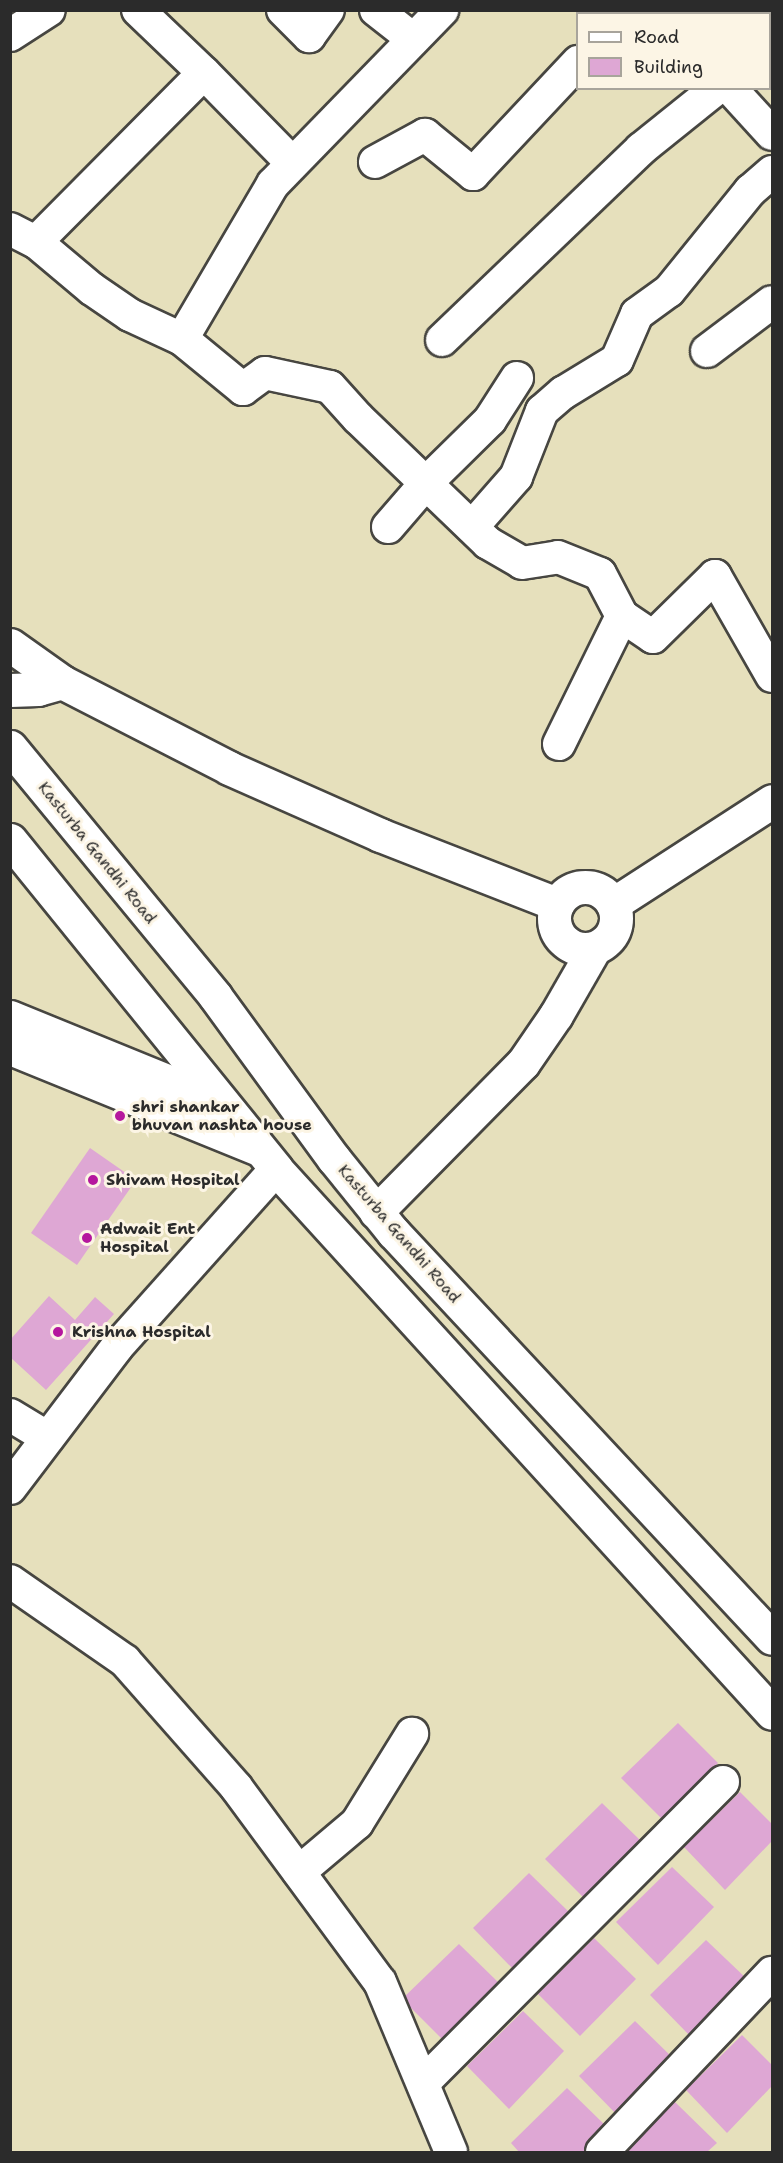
<!DOCTYPE html>
<html>
<head>
<meta charset="utf-8">
<style>
	body { margin:0 }
	#map { position:relative; width:783px; height:2163px; overflow:hidden; background:#e6e0bc; font-family:"Shantell Sans",sans-serif }
	div>[style] { position:absolute }
	.building>* { inset:0; background:#dea7d4 }
	.roads { filter:drop-shadow(2px 0 #474641) drop-shadow(-2px 0 #474641) drop-shadow(0 2px #474641) drop-shadow(0 -2px #474641) }
	.street>* { height:32px; margin:-16px; padding:0 16px; transform-origin:16px; border-radius:16px; background:#fff }
	.secondary>* { height:33px; margin:-16.5px; padding:0 16.5px; transform-origin:16.5px; border-radius:16.5px; background:#fff }
	.secondary>.ring { margin:-16.5px; padding:0; box-sizing:content-box; background:none; border:33px solid #fff; border-radius:50% }
	.primary>* { height:33px; margin:-16.5px; padding:0 16.5px; transform-origin:16.5px; border-radius:16.5px; background:#fff }
	.dots>* { width:16px; height:16px; translate:-50% -50%; box-sizing:border-box; border:3px solid #fcf5e5; border-radius:50% }
	span { translate:-50% -50%; white-space:nowrap; text-align:center; line-height:1.15; -webkit-text-stroke:6px #fcf5e5; paint-order:stroke }
	.street-label { font-size:16px; color:#2b2b2b }
	.poi-label { font-size:16px; color:#2b2b2b; font-weight:700 }
	.left { translate:0 -50%; text-align:left }
	.frame { position:absolute; inset:0; border:12px solid #2b2b2b; pointer-events:none }
	.legend { position:absolute; left:576px; top:12px; width:195px; height:78px; box-sizing:border-box; background:#fcf5e5; border:2px solid #a8a49b; margin:0; padding:8px 10px; list-style:none; font-size:18px; color:#2b2b2b }
	.legend li { display:flex; align-items:center; gap:12px; height:30px }
	.legend b { width:30px; border:2px solid #a8a49b }
</style>
</head>
<body>
<div id="map">
	<div class="building">
		<div style="clip-path:polygon(90px 1148px,136px 1180px,77px 1265px,31px 1233px)"></div>
		<div style="clip-path:polygon(49px 1296px,75px 1320px,95px 1297px,114px 1314px,46px 1390px,10px 1357px,10px 1340px)"></div>
		<div style="clip-path:polygon(678px 1723px,718px 1763px,663px 1820px,621px 1778px)"></div>
		<div style="clip-path:polygon(740px 1792px,772px 1824px,772px 1841px,725px 1890px,684px 1847px)"></div>
		<div style="clip-path:polygon(602px 1803px,643px 1843px,587px 1901px,545px 1859px)"></div>
		<div style="clip-path:polygon(672px 1867px,714px 1907px,658px 1965px,616px 1922px)"></div>
		<div style="clip-path:polygon(529px 1873px,570px 1913px,515px 1971px,473px 1928px)"></div>
		<div style="clip-path:polygon(594px 1938px,636px 1979px,580px 2036px,538px 1994px)"></div>
		<div style="clip-path:polygon(706px 1940px,748px 1980px,692px 2038px,650px 1995px)"></div>
		<div style="clip-path:polygon(459px 1944px,500px 1984px,444px 2041px,402px 1999px)"></div>
		<div style="clip-path:polygon(523px 2011px,564px 2051px,509px 2109px,467px 2066px)"></div>
		<div style="clip-path:polygon(635px 2021px,676px 2061px,621px 2119px,579px 2076px)"></div>
		<div style="clip-path:polygon(742px 2035px,772px 2065px,772px 2086px,727px 2133px,686px 2090px)"></div>
		<div style="clip-path:polygon(567px 2088px,608px 2128px,585px 2152px,519px 2152px,511px 2143px)"></div>
		<div style="clip-path:polygon(675px 2102px,717px 2143px,707px 2152px,625px 2152px)"></div>
	</div>
	<div class="roads">
		<div class="street">
			<div style="left:138px;top:10px;width:91px;rotate:43.7deg"></div>
			<div style="left:283px;top:10px;width:37px;rotate:45deg"></div>
			<div style="left:309px;top:36px;width:32px;rotate:-54deg"></div>
			<div style="left:376px;top:10px;width:47px;rotate:38.1deg"></div>
			<div style="left:642px;top:10px;width:5px;rotate:53deg"></div>
			<div style="left:753px;top:10px;width:6px;rotate:45deg"></div>
			<div style="left:10px;top:35px;width:46px;rotate:-32.7deg"></div>
			<div style="left:730px;top:88px;width:62px;rotate:47.6deg"></div>
			<div style="left:375px;top:162px;width:57px;rotate:-28.4deg"></div>
			<div style="left:425px;top:135px;width:62px;rotate:39.1deg"></div>
			<div style="left:473px;top:174px;width:154px;rotate:-46.8deg"></div>
			<div style="left:10px;top:229px;width:29px;rotate:27deg"></div>
			<div style="left:36px;top:242px;width:73px;rotate:40deg"></div>
			<div style="left:92px;top:289px;width:46px;rotate:34.4deg"></div>
			<div style="left:130px;top:315px;width:57px;rotate:24.8deg"></div>
			<div style="left:182px;top:339px;width:79px;rotate:39.3deg"></div>
			<div style="left:243px;top:389px;width:27px;rotate:-36deg"></div>
			<div style="left:265px;top:373px;width:66px;rotate:12.2deg"></div>
			<div style="left:330px;top:387px;width:42px;rotate:47.9deg"></div>
			<div style="left:358px;top:418px;width:180px;rotate:43.9deg"></div>
			<div style="left:488px;top:543px;width:39px;rotate:30deg"></div>
			<div style="left:522px;top:563px;width:36px;rotate:-9deg"></div>
			<div style="left:558px;top:557px;width:45px;rotate:22deg"></div>
			<div style="left:600px;top:574px;width:47px;rotate:62.4deg"></div>
			<div style="left:36px;top:242px;width:238px;rotate:-45.2deg"></div>
			<div style="left:204px;top:73px;width:126px;rotate:45.6deg"></div>
			<div style="left:182px;top:339px;width:180px;rotate:-59.6deg"></div>
			<div style="left:273px;top:184px;width:243px;rotate:-45.8deg"></div>
			<div style="left:442px;top:340px;width:276px;rotate:-43.8deg"></div>
			<div style="left:641px;top:149px;width:97px;rotate:-38.8deg"></div>
			<div style="left:707px;top:351px;width:81px;rotate:-37deg"></div>
			<div style="left:388px;top:527px;width:58px;rotate:-49.2deg"></div>
			<div style="left:426px;top:483px;width:90px;rotate:-44.5deg"></div>
			<div style="left:490px;top:420px;width:50px;rotate:-57.3deg"></div>
			<div style="left:472px;top:527px;width:67px;rotate:-48.7deg"></div>
			<div style="left:516px;top:477px;width:71px;rotate:-68.5deg"></div>
			<div style="left:542px;top:411px;width:28px;rotate:-41deg"></div>
			<div style="left:563px;top:393px;width:63px;rotate:-31.4deg"></div>
			<div style="left:617px;top:360px;width:50px;rotate:-66.5deg"></div>
			<div style="left:637px;top:314px;width:39px;rotate:-36deg"></div>
			<div style="left:669px;top:291px;width:129px;rotate:-51deg"></div>
			<div style="left:750px;top:191px;width:29px;rotate:-41deg"></div>
			<div style="left:559px;top:744px;width:143px;rotate:-63.8deg"></div>
			<div style="left:622px;top:616px;width:37px;rotate:34deg"></div>
			<div style="left:653px;top:637px;width:87px;rotate:-44.5deg"></div>
			<div style="left:715px;top:576px;width:115px;rotate:60.3deg"></div>
			<div style="left:10px;top:1415px;width:44px;rotate:31.2deg"></div>
			<div style="left:10px;top:1488px;width:177px;rotate:-52.8deg"></div>
			<div style="left:117px;top:1347px;width:239px;rotate:-48.2deg"></div>
			<div style="left:10px;top:1581px;width:140px;rotate:34.8deg"></div>
			<div style="left:125px;top:1661px;width:168px;rotate:48.6deg"></div>
			<div style="left:236px;top:1787px;width:242px;rotate:53.6deg"></div>
			<div style="left:380px;top:1982px;width:184px;rotate:67.3deg"></div>
			<div style="left:299px;top:1872px;width:76px;rotate:-40.2deg"></div>
			<div style="left:357px;top:1823px;width:105px;rotate:-58.3deg"></div>
			<div style="left:423px;top:2083px;width:425px;rotate:-45.1deg"></div>
			<div style="left:602px;top:2152px;width:247px;rotate:-46.5deg"></div>
		</div>
		<div class="secondary">
			<div style="left:10px;top:645px;width:64px;rotate:35.4deg"></div>
			<div style="left:62px;top:682px;width:188px;rotate:27.2deg"></div>
			<div style="left:229px;top:768px;width:165px;rotate:23.9deg"></div>
			<div style="left:380px;top:835px;width:190px;rotate:21.3deg"></div>
			<div style="left:10px;top:690px;width:28px;rotate:-2deg"></div>
			<div style="left:38px;top:689px;width:25px;rotate:-16deg"></div>
			<div class="ring" style="left:554px;top:887px;width:29px;height:29px"></div>
			<div style="left:613px;top:904px;width:189px;rotate:-32.9deg"></div>
			<div style="left:10px;top:1017px;width:228px;rotate:22.2deg"></div>
			<div style="left:10px;top:1048px;width:269px;rotate:22.1deg"></div>
			<div style="left:376px;top:1212px;width:209px;rotate:-45.4deg"></div>
			<div style="left:523px;top:1063px;width:58px;rotate:-55.5deg"></div>
			<div style="left:556px;top:1015px;width:76px;rotate:-60.1deg"></div>
		</div>
		<div class="primary">
			<div style="left:10px;top:747px;width:323px;rotate:50.5deg"></div>
			<div style="left:215px;top:996px;width:202px;rotate:53.9deg"></div>
			<div style="left:334px;top:1159px;width:94px;rotate:51.1deg"></div>
			<div style="left:393px;top:1232px;width:555px;rotate:46.97deg"></div>
			<div style="left:10px;top:840px;width:423px;rotate:51deg"></div>
			<div style="left:276px;top:1169px;width:736px;rotate:47.64deg"></div>
		</div>
	</div>
	<div class="dots">
		<div style="left:120px;top:1116px;background:#b5179e"></div>
		<div style="left:93px;top:1180px;background:#b5179e"></div>
		<div style="left:87px;top:1238px;background:#b5179e"></div>
		<div style="left:58px;top:1332px;background:#b5179e"></div>
	</div>
	<div class="street-label">
		<span style="left:97px;top:853px;rotate:51deg">Kasturba Gandhi Road</span>
		<span style="left:399px;top:1234px;rotate:49deg">Kasturba Gandhi Road</span>
	</div>
	<div class="poi-label">
		<span class="left" style="left:132px;top:1116px">shri shankar<br>bhuvan nashta house</span>
		<span class="left" style="left:106px;top:1180px">Shivam Hospital</span>
		<span class="left" style="left:100px;top:1238px">Adwait Ent<br>Hospital</span>
		<span class="left" style="left:72px;top:1332px">Krishna Hospital</span>
	</div>
	<div class="frame"></div>
	<ul class="legend">
	<li><b style="height:8px;background:#fff"></b>Road</li>
	<li><b style="height:16px;background:#dea7d4"></b>Building</li>
	</ul>
</div>
</body>
</html>
